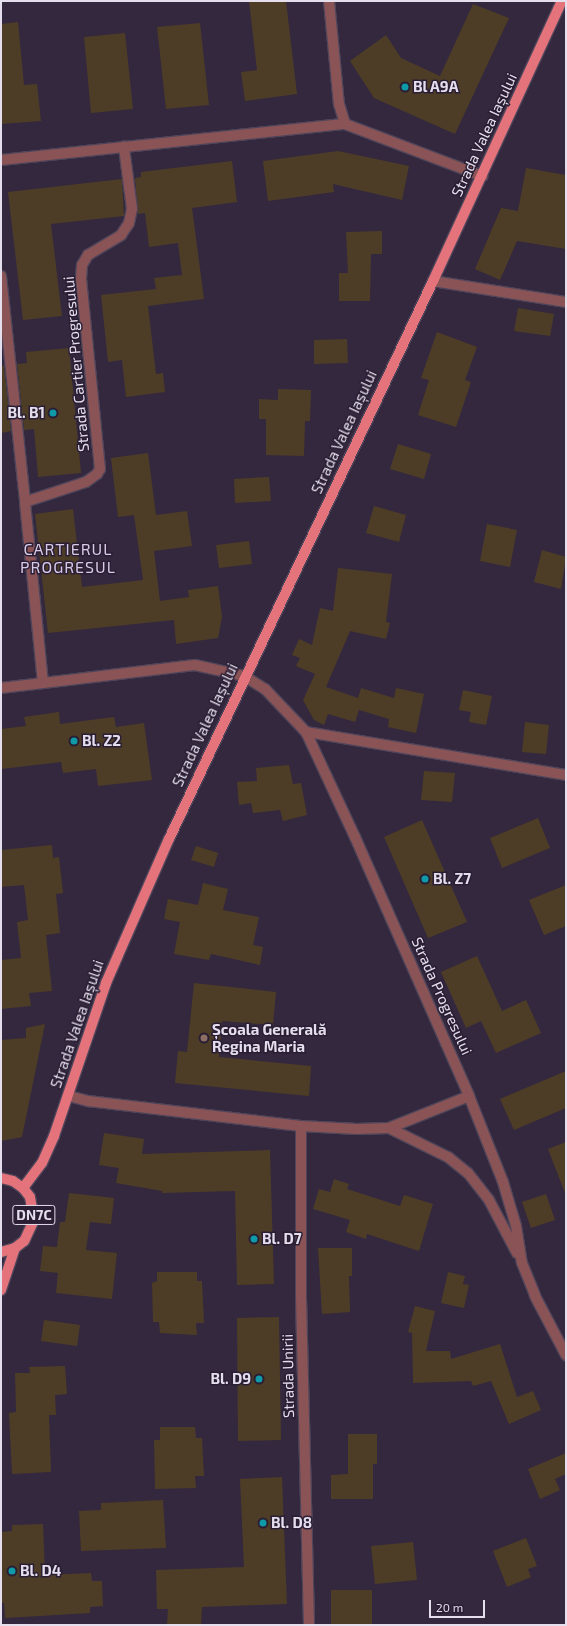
<!DOCTYPE html>
<html>
<head>
<meta charset="utf-8">
<style>
	body { margin:0 }
	#map { position:relative; width:567px; height:1626px; overflow:hidden; background:#33283e; font-family:"Exo 2",sans-serif }
	div>[style] { position:absolute }
	.building>* { inset:0; background:#4e3d26 }
	.roads { filter:drop-shadow(1px 0 #4f455a) drop-shadow(-1px 0 #4f455a) drop-shadow(0 1px #4f455a) drop-shadow(0 -1px #4f455a) }
	.minor>* { height:10px; margin:-5px; padding:0 5px; transform-origin:5px; border-radius:5px; background:#8a5356 }
	.major>* { height:10px; margin:-5px; padding:0 5px; transform-origin:5px; border-radius:5px; background:#e4737c }
	.dots>* { width:11px; height:11px; translate:-50% -50%; box-sizing:border-box; border:2px solid #291e34; border-radius:50% }
	span { translate:-50% -50%; white-space:nowrap; text-align:center; line-height:1.15; -webkit-text-stroke:3px #291e34; paint-order:stroke }
	.shield-label span { padding:1px 3px; background:#291e34; border:1px solid; border-radius:3px; -webkit-text-stroke-width:0 }
	.shield-label { font-size:14px; color:#e5deed; font-weight:700 }
	.poi-label { font-size:15px; color:#e5deed; font-weight:700 }
	.left { translate:0 -50%; text-align:left }
	.right { translate:-100% -50%; text-align:right }
	.street-label { font-size:15px; color:#e5deed }
	.neighbourhood-label { font-size:16px; color:#d8cae7; letter-spacing:1px }
	.frame { position:absolute; inset:0; border:2px solid #e5deed; pointer-events:none }
	.scale { position:absolute; left:429px; top:1600px; width:56px; height:18px; box-sizing:border-box; border:2px solid #e5deed; border-top:0; padding-left:5px; font-size:12px; line-height:14px; white-space:nowrap; color:#e5deed; -webkit-text-stroke:3px #291e34; paint-order:stroke }
</style>
</head>
<body>
<div id="map">
	<div class="building">
		<div style="clip-path:polygon(249px 1px,286px 1px,297px 94px,245px 101px,241px 72px,257px 70px)"></div>
		<div style="clip-path:polygon(473px 4px,509px 18px,455px 134px,374px 98px,350px 61px,386px 35px,401px 58px,440px 76px)"></div>
		<div style="clip-path:polygon(18px 22px,24px 85px,37px 84px,41px 121px,1px 124px,1px 24px)"></div>
		<div style="clip-path:polygon(200px 23px,209px 105px,166px 109px,157px 27px)"></div>
		<div style="clip-path:polygon(125px 33px,133px 109px,91px 113px,84px 37px)"></div>
		<div style="clip-path:polygon(338px 151px,409px 166px,402px 200px,333px 184px,334px 192px,268px 201px,263px 161px)"></div>
		<div style="clip-path:polygon(232px 161px,237px 202px,192px 208px,204px 299px,148px 306px,156px 374px,163px 373px,165px 392px,126px 397px,122px 360px,108px 362px,101px 295px,156px 289px,154px 278px,182px 275px,178px 243px,149px 247px,145px 213px,138px 214px,135px 178px,141px 177px,141px 172px)"></div>
		<div style="clip-path:polygon(526px 168px,566px 175px,566px 249px,517px 241px,500px 280px,475px 269px,501px 208px,518px 211px)"></div>
		<div style="clip-path:polygon(122px 179px,124px 216px,51px 224px,62px 316px,23px 320px,8px 192px)"></div>
		<div style="clip-path:polygon(382px 231px,382px 254px,371px 254px,370px 301px,339px 301px,339px 273px,348px 273px,346px 232px)"></div>
		<div style="clip-path:polygon(518px 308px,554px 314px,550px 336px,514px 331px)"></div>
		<div style="clip-path:polygon(437px 332px,477px 347px,465px 380px,471px 382px,456px 427px,418px 415px,429px 380px,421px 378px)"></div>
		<div style="clip-path:polygon(347px 339px,348px 363px,314px 364px,314px 340px)"></div>
		<div style="clip-path:polygon(69px 348px,81px 473px,38px 477px,34px 429px,24px 430px,17px 364px,27px 363px,26px 352px)"></div>
		<div style="clip-path:polygon(1px 366px,4px 366px,11px 431px,1px 433px)"></div>
		<div style="clip-path:polygon(278px 389px,311px 390px,310px 421px,305px 421px,304px 456px,266px 455px,266px 419px,259px 419px,259px 399px,278px 400px)"></div>
		<div style="clip-path:polygon(398px 444px,431px 454px,424px 479px,390px 469px)"></div>
		<div style="clip-path:polygon(148px 453px,156px 515px,187px 511px,192px 546px,154px 551px,160px 601px,189px 597px,188px 590px,218px 586px,222px 617px,218px 638px,176px 644px,174px 620px,48px 633px,35px 514px,73px 509px,82px 587px,143px 580px,134px 515px,118px 517px,111px 458px)"></div>
		<div style="clip-path:polygon(269px 477px,271px 501px,235px 503px,234px 479px)"></div>
		<div style="clip-path:polygon(374px 506px,406px 515px,399px 542px,366px 533px)"></div>
		<div style="clip-path:polygon(487px 524px,517px 530px,510px 567px,480px 561px)"></div>
		<div style="clip-path:polygon(249px 541px,252px 564px,219px 568px,216px 545px)"></div>
		<div style="clip-path:polygon(542px 550px,566px 557px,561px 589px,534px 582px)"></div>
		<div style="clip-path:polygon(338px 568px,392px 574px,386px 622px,390px 623px,386px 639px,350px 631px,326px 687px,358px 698px,361px 688px,394px 698px,396px 688px,424px 694px,416px 733px,388px 727px,389px 719px,359px 710px,355px 722px,328px 714px,324px 725px,314px 720px,303px 700px,315px 674px,296px 666px,300px 658px,292px 655px,299px 639px,312px 645px,320px 608px,333px 611px)"></div>
		<div style="clip-path:polygon(463px 690px,492px 696px,486px 725px,469px 722px,471px 712px,459px 710px)"></div>
		<div style="clip-path:polygon(59px 712px,60px 724px,114px 717px,116px 727px,144px 723px,152px 780px,98px 786px,96px 769px,63px 773px,61px 762px,1px 769px,1px 729px,26px 726px,24px 717px)"></div>
		<div style="clip-path:polygon(525px 722px,549px 725px,546px 754px,522px 752px)"></div>
		<div style="clip-path:polygon(289px 765px,293px 784px,301px 783px,307px 815px,283px 821px,280px 810px,253px 813px,251px 803px,239px 805px,237px 782px,257px 781px,256px 768px)"></div>
		<div style="clip-path:polygon(424px 771px,455px 773px,452px 802px,421px 800px)"></div>
		<div style="clip-path:polygon(538px 818px,550px 848px,502px 868px,490px 838px)"></div>
		<div style="clip-path:polygon(422px 820px,467px 922px,428px 938px,384px 837px)"></div>
		<div style="clip-path:polygon(52px 845px,53px 858px,59px 857px,63px 893px,56px 894px,60px 933px,46px 935px,52px 991px,29px 993px,31px 1006px,1px 1009px,1px 960px,21px 958px,17px 922px,28px 920px,24px 885px,1px 887px,1px 850px)"></div>
		<div style="clip-path:polygon(196px 846px,218px 853px,214px 867px,191px 860px)"></div>
		<div style="clip-path:polygon(203px 883px,228px 889px,223px 910px,259px 917px,253px 945px,263px 947px,260px 965px,211px 954px,209px 960px,174px 954px,180px 922px,164px 919px,168px 899px,198px 905px)"></div>
		<div style="clip-path:polygon(566px 885px,566px 926px,544px 935px,529px 900px)"></div>
		<div style="clip-path:polygon(477px 956px,502px 1011px,526px 1000px,541px 1033px,496px 1053px,481px 1021px,466px 1028px,441px 972px)"></div>
		<div style="clip-path:polygon(194px 983px,276px 992px,273px 1025px,222px 1021px,219px 1057px,311px 1066px,309px 1096px,175px 1083px,178px 1051px,187px 1052px)"></div>
		<div style="clip-path:polygon(45px 1024px,22px 1137px,1px 1141px,1px 1040px,26px 1038px,26px 1028px)"></div>
		<div style="clip-path:polygon(566px 1071px,566px 1108px,514px 1130px,500px 1099px)"></div>
		<div style="clip-path:polygon(104px 1133px,144px 1139px,142px 1154px,270px 1150px,274px 1284px,237px 1285px,235px 1191px,162px 1193px,162px 1191px,116px 1183px,119px 1168px,99px 1165px)"></div>
		<div style="clip-path:polygon(566px 1142px,566px 1193px,565px 1193px,548px 1149px)"></div>
		<div style="clip-path:polygon(334px 1179px,349px 1184px,347px 1189px,400px 1206px,404px 1195px,433px 1204px,419px 1251px,367px 1234px,366px 1239px,346px 1232px,350px 1220px,313px 1209px,319px 1189px,330px 1192px)"></div>
		<div style="clip-path:polygon(69px 1193px,114px 1198px,111px 1224px,90px 1222px,86px 1250px,117px 1253px,112px 1299px,56px 1293px,58px 1273px,40px 1271px,43px 1246px,57px 1247px,60px 1222px,65px 1222px)"></div>
		<div style="clip-path:polygon(546px 1194px,555px 1220px,531px 1228px,522px 1202px)"></div>
		<div style="clip-path:polygon(318px 1248px,352px 1248px,352px 1276px,349px 1276px,350px 1312px,322px 1314px)"></div>
		<div style="clip-path:polygon(157px 1272px,197px 1272px,197px 1281px,202px 1281px,204px 1323px,196px 1323px,197px 1335px,160px 1333px,159px 1322px,153px 1322px,152px 1283px,157px 1281px)"></div>
		<div style="clip-path:polygon(448px 1272px,465px 1276px,463px 1284px,469px 1285px,464px 1308px,441px 1303px)"></div>
		<div style="clip-path:polygon(415px 1306px,435px 1311px,426px 1351px,450px 1351px,451px 1359px,500px 1344px,517px 1397px,533px 1391px,541px 1410px,509px 1424px,491px 1381px,473px 1386px,471px 1381px,413px 1383px,412px 1333px,408px 1332px)"></div>
		<div style="clip-path:polygon(279px 1317px,281px 1440px,238px 1441px,237px 1318px)"></div>
		<div style="clip-path:polygon(44px 1320px,80px 1325px,77px 1346px,41px 1341px)"></div>
		<div style="clip-path:polygon(65px 1366px,67px 1394px,55px 1395px,56px 1415px,49px 1415px,51px 1472px,12px 1474px,9px 1413px,16px 1412px,15px 1373px,30px 1373px,29px 1367px)"></div>
		<div style="clip-path:polygon(160px 1427px,195px 1427px,196px 1438px,202px 1438px,204px 1476px,195px 1476px,196px 1488px,155px 1489px,154px 1440px,160px 1440px)"></div>
		<div style="clip-path:polygon(348px 1434px,377px 1434px,377px 1464px,373px 1464px,373px 1499px,331px 1499px,331px 1475px,348px 1474px)"></div>
		<div style="clip-path:polygon(566px 1453px,566px 1474px,555px 1479px,560px 1490px,540px 1499px,528px 1469px)"></div>
		<div style="clip-path:polygon(282px 1477px,287px 1604px,202px 1607px,201px 1625px,167px 1625px,168px 1609px,157px 1609px,156px 1570px,244px 1567px,240px 1479px)"></div>
		<div style="clip-path:polygon(163px 1500px,166px 1548px,81px 1551px,79px 1511px,101px 1510px,101px 1503px)"></div>
		<div style="clip-path:polygon(43px 1524px,45px 1575px,91px 1573px,92px 1581px,102px 1581px,103px 1606px,90px 1607px,90px 1613px,5px 1618px,4px 1603px,1px 1603px,1px 1532px,12px 1531px,12px 1525px)"></div>
		<div style="clip-path:polygon(526px 1538px,537px 1566px,528px 1569px,531px 1577px,507px 1587px,493px 1551px)"></div>
		<div style="clip-path:polygon(413px 1542px,417px 1580px,375px 1584px,371px 1546px)"></div>
		<div style="clip-path:polygon(331px 1590px,372px 1590px,372px 1624px,331px 1624px)"></div>
	</div>
	<div class="roads">
		<div class="minor">
			<div style="left:329px;top:1px;width:103px;rotate:84.5deg"></div>
			<div style="left:339px;top:104px;width:21px;rotate:73deg"></div>
			<div style="left:345px;top:124px;width:147px;rotate:20.8deg"></div>
			<div style="left:1px;top:160px;width:346px;rotate:-6deg"></div>
			<div style="left:1px;top:276px;width:227px;rotate:83.9deg"></div>
			<div style="left:433px;top:281px;width:135px;rotate:9deg"></div>
			<div style="left:43px;top:683px;width:182px;rotate:-95.7deg"></div>
			<div style="left:25px;top:502px;width:64px;rotate:-18.2deg"></div>
			<div style="left:86px;top:482px;width:14px;rotate:-36deg"></div>
			<div style="left:97px;top:474px;width:6px;rotate:-59deg"></div>
			<div style="left:100px;top:469px;width:191px;rotate:-95.7deg"></div>
			<div style="left:81px;top:279px;width:14px;rotate:-86deg"></div>
			<div style="left:82px;top:265px;width:12px;rotate:-59deg"></div>
			<div style="left:88px;top:255px;width:39px;rotate:-31deg"></div>
			<div style="left:121px;top:235px;width:14px;rotate:-56deg"></div>
			<div style="left:129px;top:223px;width:14px;rotate:-78deg"></div>
			<div style="left:132px;top:209px;width:63px;rotate:-97.4deg"></div>
			<div style="left:1px;top:688px;width:195px;rotate:-6.8deg"></div>
			<div style="left:195px;top:665px;width:50px;rotate:12.7deg"></div>
			<div style="left:244px;top:676px;width:25px;rotate:32deg"></div>
			<div style="left:265px;top:689px;width:59px;rotate:46.4deg"></div>
			<div style="left:306px;top:732px;width:116px;rotate:65deg"></div>
			<div style="left:355px;top:837px;width:283px;rotate:66.2deg"></div>
			<div style="left:469px;top:1096px;width:92px;rotate:68.4deg"></div>
			<div style="left:503px;top:1182px;width:46px;rotate:73.5deg"></div>
			<div style="left:516px;top:1226px;width:37px;rotate:81deg"></div>
			<div style="left:522px;top:1263px;width:35px;rotate:68deg"></div>
			<div style="left:535px;top:1296px;width:67px;rotate:62.3deg"></div>
			<div style="left:306px;top:732px;width:264px;rotate:9.4deg"></div>
			<div style="left:69px;top:1096px;width:20px;rotate:15deg"></div>
			<div style="left:88px;top:1101px;width:214px;rotate:6.7deg"></div>
			<div style="left:301px;top:1126px;width:56px;rotate:3.1deg"></div>
			<div style="left:357px;top:1129px;width:32px;rotate:-2deg"></div>
			<div style="left:389px;top:1128px;width:86px;rotate:-21.8deg"></div>
			<div style="left:301px;top:1126px;width:171px;rotate:90deg"></div>
			<div style="left:301px;top:1297px;width:328px;rotate:88.6deg"></div>
			<div style="left:389px;top:1128px;width:66px;rotate:26.2deg"></div>
			<div style="left:448px;top:1157px;width:26px;rotate:39deg"></div>
			<div style="left:468px;top:1173px;width:34px;rotate:52deg"></div>
			<div style="left:489px;top:1200px;width:60px;rotate:62.2deg"></div>
		</div>
		<div class="major">
			<div style="left:1px;top:1178px;width:12px;rotate:14deg"></div>
			<div style="left:13px;top:1181px;width:12px;rotate:35deg"></div>
			<div style="left:23px;top:1188px;width:11px;rotate:52deg"></div>
			<div style="left:30px;top:1197px;width:23px;rotate:80deg"></div>
			<div style="left:34px;top:1220px;width:23px;rotate:115deg"></div>
			<div style="left:24px;top:1241px;width:11px;rotate:142deg"></div>
			<div style="left:15px;top:1248px;width:15px;rotate:164deg"></div>
			<div style="left:23px;top:1188px;width:31px;rotate:-53deg"></div>
			<div style="left:42px;top:1163px;width:30px;rotate:-66deg"></div>
			<div style="left:54px;top:1136px;width:162px;rotate:-71.2deg"></div>
			<div style="left:106px;top:983px;width:157px;rotate:-66.4deg"></div>
			<div style="left:169px;top:839px;width:617px;rotate:-64.68deg"></div>
			<div style="left:433px;top:281px;width:308px;rotate:-65.3deg"></div>
			<div style="left:1px;top:1290px;width:44px;rotate:-71.6deg"></div>
		</div>
	</div>
	<div class="dots">
		<div style="left:405px;top:87px;background:#0f9aa8"></div>
		<div style="left:53px;top:413px;background:#0f9aa8"></div>
		<div style="left:74px;top:741px;background:#0f9aa8"></div>
		<div style="left:425px;top:879px;background:#0f9aa8"></div>
		<div style="left:204px;top:1038px;background:#8d6e63"></div>
		<div style="left:254px;top:1239px;background:#0f9aa8"></div>
		<div style="left:259px;top:1379px;background:#0f9aa8"></div>
		<div style="left:263px;top:1523px;background:#0f9aa8"></div>
		<div style="left:12px;top:1571px;background:#0f9aa8"></div>
	</div>
	<div class="shield-label">
		<span style="left:34px;top:1215px">DN7C</span>
	</div>
	<div class="poi-label">
		<span class="left" style="left:413px;top:87px">Bl A9A</span>
		<span class="right" style="left:45px;top:413px">Bl. B1</span>
		<span class="left" style="left:82px;top:741px">Bl. Z2</span>
		<span class="left" style="left:433px;top:879px">Bl. Z7</span>
		<span class="left" style="left:212px;top:1038px">Școala Generală<br>Regina Maria</span>
		<span class="left" style="left:262px;top:1239px">Bl. D7</span>
		<span class="right" style="left:251px;top:1379px">Bl. D9</span>
		<span class="left" style="left:271px;top:1523px">Bl. D8</span>
		<span class="left" style="left:20px;top:1571px">Bl. D4</span>
	</div>
	<div class="street-label">
		<span style="left:484px;top:135px;rotate:-65deg">Strada Valea Iașului</span>
		<span style="left:76px;top:364px;rotate:-95deg">Strada Cartier Progresului</span>
		<span style="left:344px;top:432px;rotate:-65deg">Strada Valea Iașului</span>
		<span style="left:205px;top:725px;rotate:-65deg">Strada Valea Iașului</span>
		<span style="left:442px;top:996px;rotate:66deg">Strada Progresului</span>
		<span style="left:77px;top:1024px;rotate:-71deg">Strada Valea Iașului</span>
		<span style="left:288px;top:1376px;rotate:-91deg">Strada Unirii</span>
	</div>
	<div class="neighbourhood-label">
		<span style="left:68px;top:558px">CARTIERUL<br>PROGRESUL</span>
	</div>
	<div class="frame"></div>
	<div class="scale">20 m</div>
</div>
</body>
</html>
